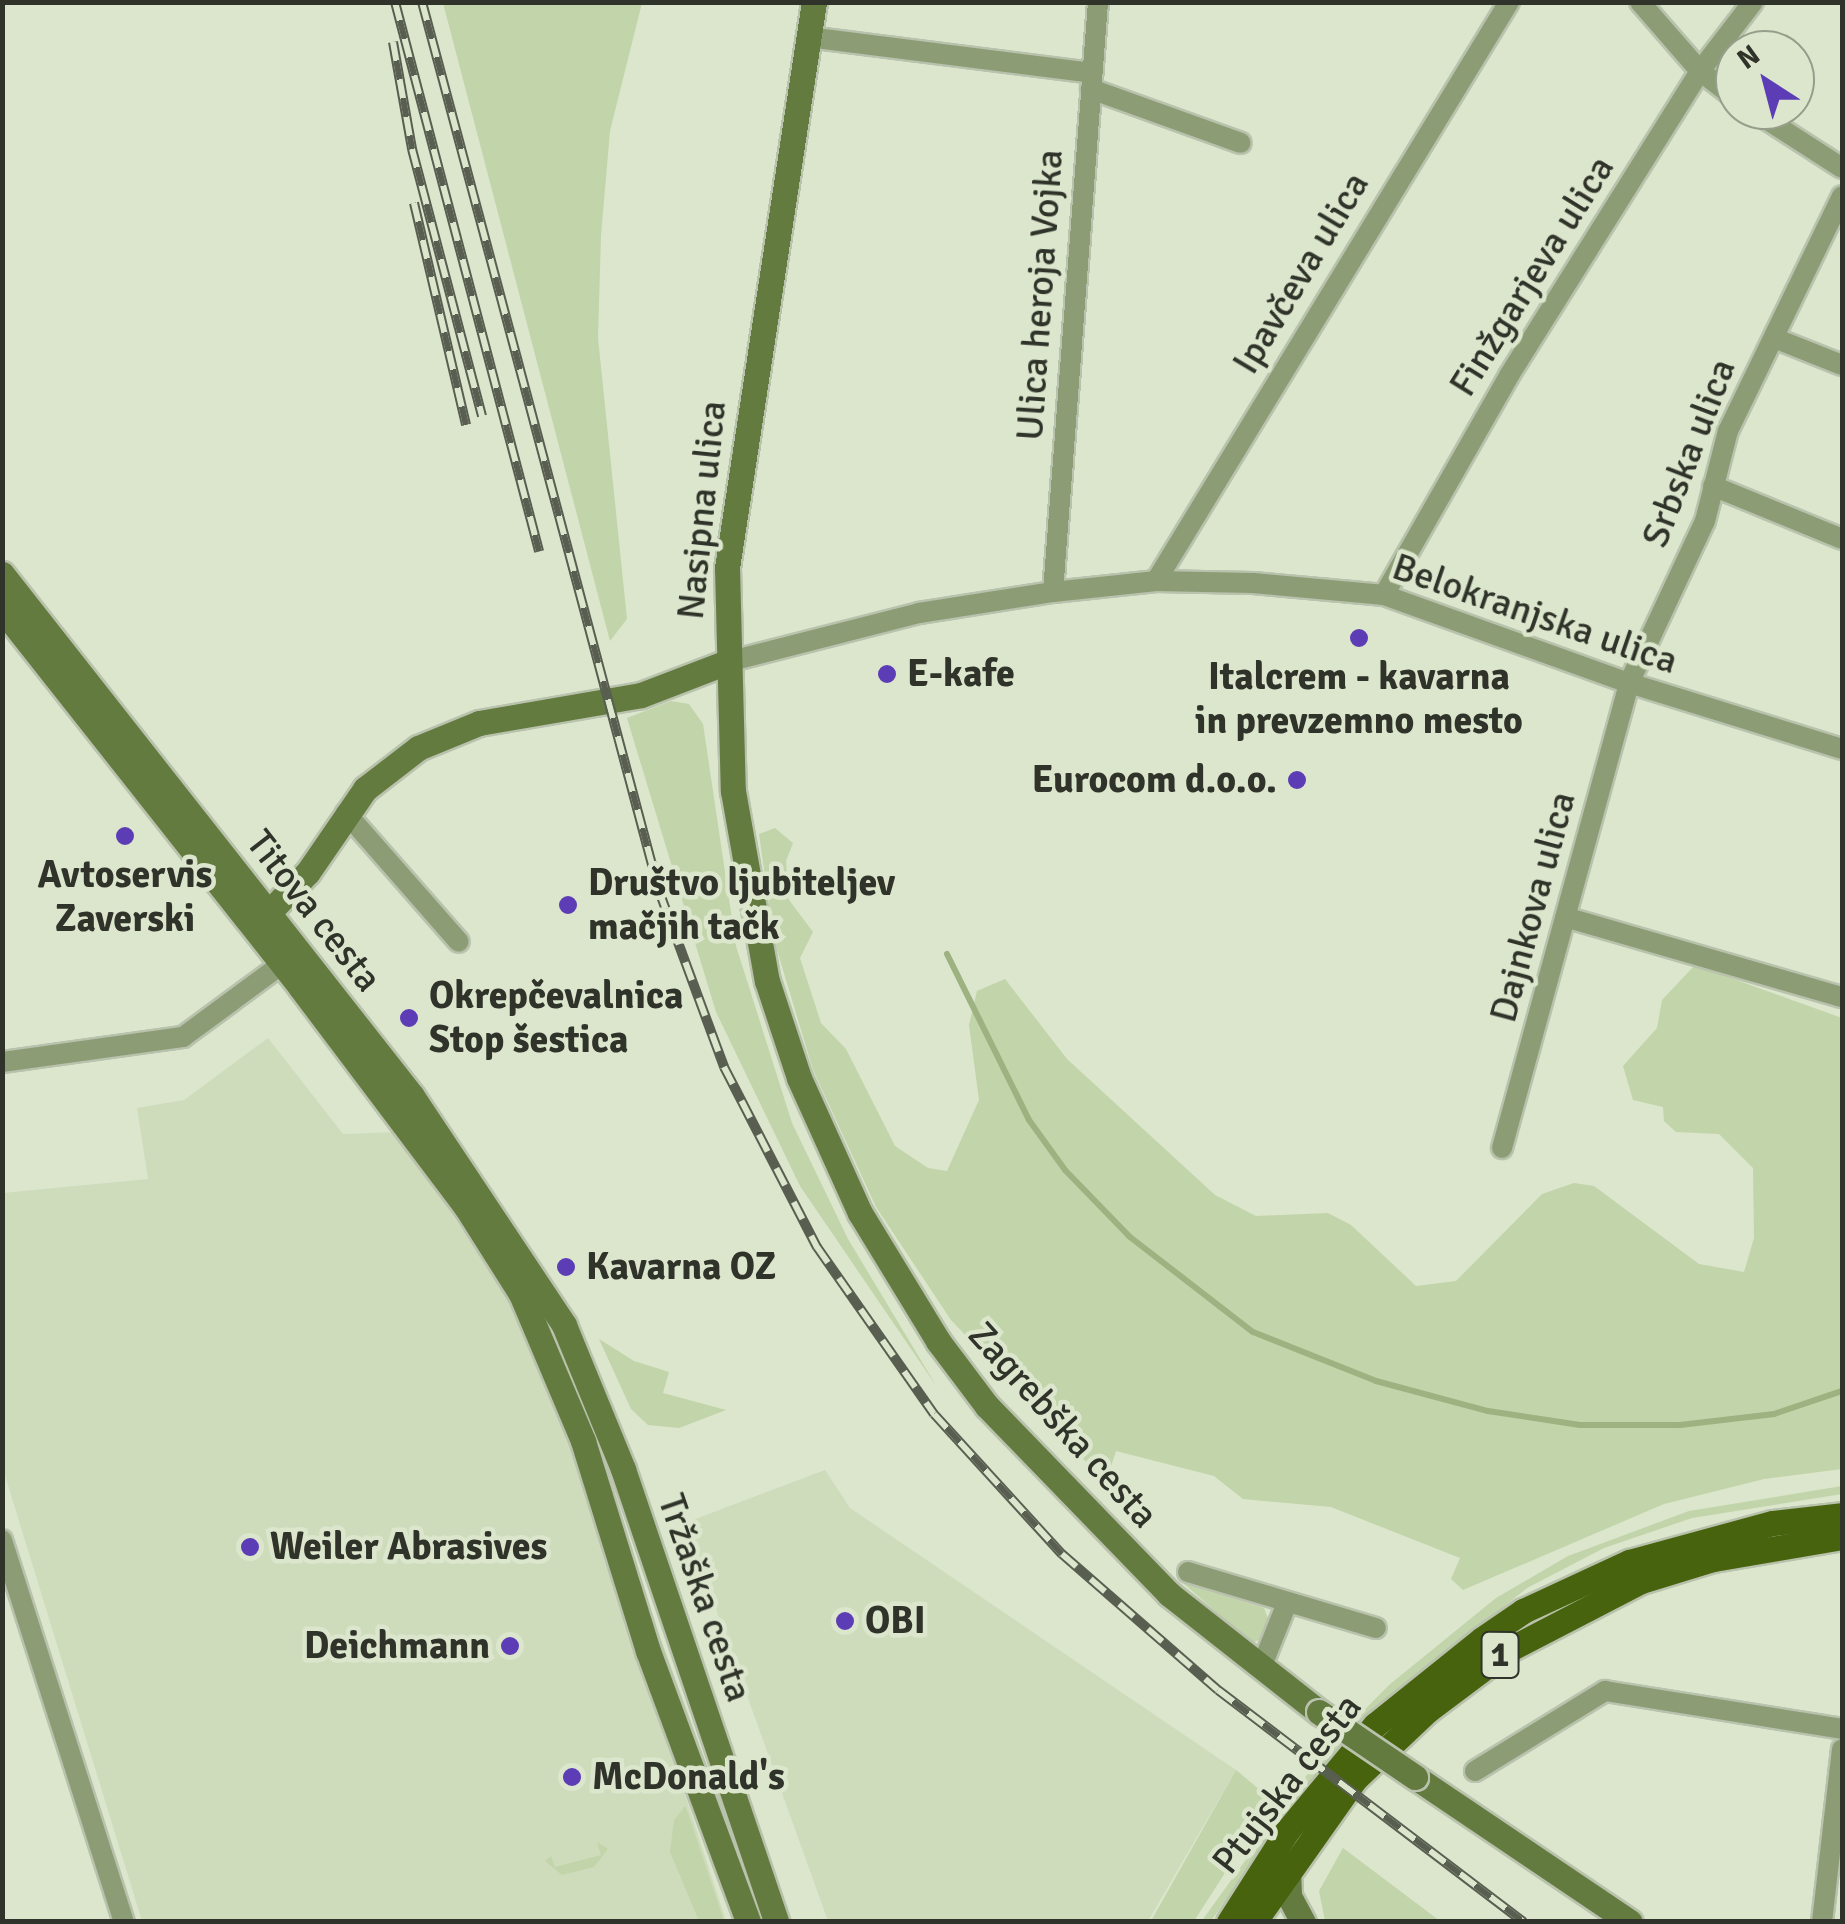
<!DOCTYPE html>
<html>
<head>
<meta charset="utf-8">
<style>
	body { margin:0 }
	#map { position:relative; width:1845px; height:1924px; overflow:hidden; background:#dbe6cd; font-family:Signika,sans-serif }
	div>[style] { position:absolute }
	.built>* { inset:0; background:#cedcbc }
	.green>* { inset:0; background:#c2d4a9 }
	.stream>* { height:6px; margin:-3px; padding:0 3px; transform-origin:3px; border-radius:3px; background:#9db181 }
	.roads { filter:drop-shadow(2px 0 #b9c2ac) drop-shadow(-2px 0 #b9c2ac) drop-shadow(0 2px #b9c2ac) drop-shadow(0 -2px #b9c2ac) }
	.street>* { height:20px; margin:-10px; padding:0 10px; transform-origin:10px; border-radius:10px; background:#8c9d76 }
	.secondary>* { height:25px; margin:-12.5px; padding:0 12.5px; transform-origin:12.5px; border-radius:12.5px; background:#647b40 }
	.primary>* { height:25px; margin:-12.5px; padding:0 12.5px; transform-origin:12.5px; border-radius:12.5px; background:#48630e }
	.rail>* { height:10px; margin-top:-5px; transform-origin:0; background:repeating-linear-gradient(90deg,#dbe6cd 0 19px,#585e50 0 38px); box-sizing:border-box; border-block:2px solid #585e50 }
	.bridges { filter:drop-shadow(2px 0 #b9c2ac) drop-shadow(-2px 0 #b9c2ac) drop-shadow(0 2px #b9c2ac) drop-shadow(0 -2px #b9c2ac) }
	.secondary-bridge>* { height:25px; margin:-12.5px; padding:0 12.5px; transform-origin:12.5px; border-radius:12.5px; background:#647b40 }
	.dots>* { width:28px; height:28px; translate:-50% -50%; box-sizing:border-box; border:5px solid #dbe6cd; border-radius:50% }
	span { translate:-50% -50%; white-space:nowrap; text-align:center; line-height:1.15; -webkit-text-stroke:9px #dbe6cd; paint-order:stroke }
	.shield-label span { padding:2px 8px; background:#dbe6cd; border:2px solid; border-radius:8px; -webkit-text-stroke-width:0 }
	.shield-label { font-size:35px; color:#2f3329; font-weight:700 }
	.street-label { font-size:38px; color:#2f3329 }
	.poi-label { font-size:38px; color:#2f3329; font-weight:700 }
	.left { translate:0 -50%; text-align:left }
	.right { translate:-100% -50%; text-align:right }
	.frame { position:absolute; inset:0; border:5px solid #2f3329; pointer-events:none }
	.north { position:absolute; left:1715px; top:30px; width:100px; height:100px; box-sizing:border-box; background:#dbe6cd; border:2px solid #969e8b; border-radius:50%; rotate:324deg; font-size:28px; font-weight:700; line-height:40px; text-align:center; color:#2f3329 }
	.north::after { content:''; display:block; margin:auto; width:35px; height:45px; background:#5c3db6; clip-path:polygon(50% 0,100% 100%,50% 72%,0 100%) }
</style>
</head>
<body>
<div id="map">
	<div class="built">
		<div style="clip-path:polygon(268px 1038px,343px 1134px,398px 1132px,522px 1321px,563px 1419px,726px 1921px,142px 1921px,3px 1469px,3px 1193px,148px 1179px,137px 1108px,184px 1100px)"></div>
		<div style="clip-path:polygon(825px 1470px,850px 1508px,1236px 1770px,1148px 1921px,828px 1921px,685px 1523px)"></div>
	</div>
	<div class="green">
		<div style="clip-path:polygon(443px 3px,642px 3px,610px 131px,601px 235px,598px 338px,627px 619px,610px 641px)"></div>
		<div style="clip-path:polygon(671px 701px,689px 704px,703px 724px,736px 946px,792px 1123px,848px 1239px,937px 1387px,800px 1186px,716px 1012px,627px 718px)"></div>
		<div style="clip-path:polygon(775px 828px,793px 843px,786px 861px,789px 900px,813px 932px,800px 958px,821px 1023px,846px 1049px,895px 1146px,928px 1168px,947px 1171px,979px 1100px,969px 1025px,977px 991px,1005px 979px,1067px 1059px,1215px 1195px,1256px 1216px,1328px 1213px,1351px 1225px,1416px 1286px,1456px 1281px,1542px 1194px,1574px 1183px,1594px 1186px,1699px 1264px,1744px 1272px,1754px 1238px,1753px 1168px,1719px 1134px,1676px 1132px,1664px 1121px,1663px 1107px,1633px 1100px,1623px 1066px,1657px 1028px,1662px 1000px,1695px 965px,1842px 1018px,1842px 1469px,1764px 1479px,1664px 1504px,1463px 1590px,1451px 1579px,1460px 1558px,1331px 1507px,1243px 1499px,1214px 1476px,1116px 1451px,1109px 1473px,1091px 1467px,951px 1320px,876px 1207px,813px 1070px,774px 940px,759px 834px)"></div>
		<div style="clip-path:polygon(599px 1339px,634px 1361px,669px 1372px,663px 1393px,726px 1410px,679px 1428px,648px 1425px,631px 1409px)"></div>
		<div style="clip-path:polygon(1842px 1486px,1842px 1494px,1692px 1518px,1604px 1548px,1527px 1588px,1375px 1711px,1303px 1792px,1211px 1921px,1201px 1922px,1325px 1750px,1389px 1685px,1496px 1598px,1568px 1556px,1689px 1511px)"></div>
		<div style="clip-path:polygon(623px 1525px,656px 1626px,764px 1921px,758px 1921px,668px 1672px,617px 1526px)"></div>
		<div style="clip-path:polygon(1183px 1583px,1264px 1608px,1269px 1621px,1261px 1639px,1252px 1643px)"></div>
		<div style="clip-path:polygon(1236px 1770px,1272px 1800px,1194px 1921px,1151px 1921px)"></div>
		<div style="clip-path:polygon(685px 1806px,688px 1813px,724px 1921px,699px 1921px,670px 1852px,674px 1820px)"></div>
		<div style="clip-path:polygon(597px 1842px,608px 1849px,594px 1867px,562px 1875px,545px 1861px,551px 1856px,555px 1867px,601px 1855px)"></div>
		<div style="clip-path:polygon(1343px 1848px,1440px 1921px,1325px 1921px,1319px 1891px)"></div>
	</div>
	<div class="stream">
		<div style="left:947px;top:954px;width:185px;rotate:63.7deg"></div>
		<div style="left:1029px;top:1120px;width:62px;rotate:54.2deg"></div>
		<div style="left:1065px;top:1170px;width:93px;rotate:45.9deg"></div>
		<div style="left:1130px;top:1237px;width:155px;rotate:37.7deg"></div>
		<div style="left:1253px;top:1332px;width:132px;rotate:21.7deg"></div>
		<div style="left:1376px;top:1381px;width:116px;rotate:15deg"></div>
		<div style="left:1488px;top:1411px;width:93px;rotate:8.7deg"></div>
		<div style="left:1580px;top:1425px;width:100px"></div>
		<div style="left:1680px;top:1425px;width:95px;rotate:-6.7deg"></div>
		<div style="left:1774px;top:1414px;width:72px;rotate:-18.7deg"></div>
	</div>
	<div class="roads">
		<div class="street">
			<div style="left:1640px;top:2px;width:91px;rotate:49deg"></div>
			<div style="left:1700px;top:71px;width:44px;rotate:37.6deg"></div>
			<div style="left:808px;top:37px;width:286px;rotate:7.2deg"></div>
			<div style="left:1091px;top:89px;width:159px;rotate:19.8deg"></div>
			<div style="left:1752px;top:110px;width:107px;rotate:32.8deg"></div>
			<div style="left:1774px;top:338px;width:73px;rotate:21.7deg"></div>
			<div style="left:1713px;top:486px;width:139px;rotate:22.3deg"></div>
			<div style="left:1156px;top:581px;width:678px;rotate:-58.63deg"></div>
			<div style="left:1053px;top:592px;width:592px;rotate:-85.64deg"></div>
			<div style="left:1384px;top:595px;width:254px;rotate:-60.3deg"></div>
			<div style="left:1510px;top:374px;width:358px;rotate:-57.9deg"></div>
			<div style="left:1700px;top:71px;width:87px;rotate:-52.5deg"></div>
			<div style="left:727px;top:662px;width:198px;rotate:-14.3deg"></div>
			<div style="left:919px;top:613px;width:136px;rotate:-8.9deg"></div>
			<div style="left:1053px;top:592px;width:104px;rotate:-6.1deg"></div>
			<div style="left:1156px;top:581px;width:97px;rotate:1.2deg"></div>
			<div style="left:1253px;top:583px;width:132px;rotate:5.2deg"></div>
			<div style="left:1384px;top:595px;width:260px;rotate:19.8deg"></div>
			<div style="left:1629px;top:683px;width:223px;rotate:17.2deg"></div>
			<div style="left:346px;top:813px;width:171px;rotate:48.8deg"></div>
			<div style="left:1568px;top:918px;width:285px;rotate:16.1deg"></div>
			<div style="left:2px;top:1062px;width:183px;rotate:-7.9deg"></div>
			<div style="left:183px;top:1037px;width:123px;rotate:-36.4deg"></div>
			<div style="left:1502px;top:1148px;width:482px;rotate:-74.7deg"></div>
			<div style="left:1629px;top:683px;width:179px;rotate:-64.9deg"></div>
			<div style="left:1705px;top:521px;width:93px;rotate:-75.7deg"></div>
			<div style="left:1728px;top:431px;width:261px;rotate:-64.1deg"></div>
			<div style="left:2px;top:1540px;width:401px;rotate:72.3deg"></div>
			<div style="left:1188px;top:1572px;width:196px;rotate:16.6deg"></div>
			<div style="left:1261px;top:1668px;width:70px;rotate:-68.2deg"></div>
			<div style="left:1475px;top:1771px;width:153px;rotate:-31.6deg"></div>
			<div style="left:1605px;top:1691px;width:240px;rotate:9.1deg"></div>
			<div style="left:1822px;top:1922px;width:174px;rotate:-83.4deg"></div>
		</div>
		<div class="secondary">
			<div style="left:814px;top:2px;width:573px;rotate:98.74deg"></div>
			<div style="left:727px;top:568px;width:223px;rotate:88.5deg"></div>
			<div style="left:733px;top:791px;width:193px;rotate:79.9deg"></div>
			<div style="left:767px;top:981px;width:102px;rotate:71.7deg"></div>
			<div style="left:799px;top:1078px;width:148px;rotate:65.7deg"></div>
			<div style="left:860px;top:1213px;width:150px;rotate:58.6deg"></div>
			<div style="left:938px;top:1341px;width:81px;rotate:53deg"></div>
			<div style="left:987px;top:1406px;width:262px;rotate:45.9deg"></div>
			<div style="left:1169px;top:1594px;width:191px;rotate:38.2deg"></div>
			<div style="left:2px;top:574px;width:664px;rotate:51.85deg"></div>
			<div style="left:412px;top:1096px;width:275px;rotate:56.4deg"></div>
			<div style="left:564px;top:1325px;width:156px;rotate:67.7deg"></div>
			<div style="left:623px;top:1469px;width:478px;rotate:71.3deg"></div>
			<div style="left:2px;top:609px;width:483px;rotate:51.7deg"></div>
			<div style="left:301px;top:988px;width:274px;rotate:53deg"></div>
			<div style="left:466px;top:1207px;width:103px;rotate:57.7deg"></div>
			<div style="left:521px;top:1294px;width:160px;rotate:67.1deg"></div>
			<div style="left:583px;top:1441px;width:220px;rotate:72.8deg"></div>
			<div style="left:648px;top:1651px;width:289px;rotate:69.7deg"></div>
			<div style="left:268px;top:913px;width:57px;rotate:-45.7deg"></div>
			<div style="left:308px;top:872px;width:101px;rotate:-55.5deg"></div>
			<div style="left:365px;top:789px;width:67px;rotate:-37.7deg"></div>
			<div style="left:418px;top:748px;width:66px;rotate:-22.3deg"></div>
			<div style="left:479px;top:723px;width:164px;rotate:-9.8deg"></div>
			<div style="left:641px;top:695px;width:92px;rotate:-21deg"></div>
			<div style="left:1415px;top:1777px;width:259px;rotate:34deg"></div>
			<div style="left:1288px;top:1867px;width:29px;rotate:88deg"></div>
			<div style="left:1289px;top:1896px;width:30px;rotate:62deg"></div>
		</div>
		<div class="primary">
			<div style="left:1229px;top:1922px;width:108px;rotate:-57.5deg"></div>
			<div style="left:1287px;top:1831px;width:138px;rotate:-50.3deg"></div>
			<div style="left:1375px;top:1725px;width:137px;rotate:-38.8deg"></div>
			<div style="left:1482px;top:1639px;width:50px;rotate:-34.3deg"></div>
			<div style="left:1523px;top:1611px;width:117px;rotate:-24.8deg"></div>
			<div style="left:1629px;top:1562px;width:149px;rotate:-15.2deg"></div>
			<div style="left:1773px;top:1523px;width:69px;rotate:-6.6deg"></div>
			<div style="left:1254px;top:1922px;width:175px;rotate:-54.8deg"></div>
			<div style="left:1355px;top:1779px;width:100px;rotate:-43.4deg"></div>
			<div style="left:1428px;top:1710px;width:100px;rotate:-36.9deg"></div>
			<div style="left:1508px;top:1650px;width:150px;rotate:-27.4deg"></div>
			<div style="left:1641px;top:1581px;width:75px;rotate:-17deg"></div>
			<div style="left:1713px;top:1559px;width:131px;rotate:-9.7deg"></div>
		</div>
	</div>
	<div class="rail">
		<div style="left:395px;top:2px;width:568px;rotate:75.3deg"></div>
		<div style="left:422px;top:2px;width:920px;rotate:75.07deg"></div>
		<div style="left:659px;top:891px;width:188px;rotate:69.7deg"></div>
		<div style="left:724px;top:1067px;width:203px;rotate:62.7deg"></div>
		<div style="left:817px;top:1247px;width:204px;rotate:55deg"></div>
		<div style="left:934px;top:1414px;width:190px;rotate:47.6deg"></div>
		<div style="left:1062px;top:1554px;width:207px;rotate:41.1deg"></div>
		<div style="left:1218px;top:1690px;width:384px;rotate:37.2deg"></div>
		<div style="left:393px;top:42px;width:109px;rotate:79.9deg"></div>
		<div style="left:412px;top:149px;width:276px;rotate:75.3deg"></div>
		<div style="left:414px;top:203px;width:228px;rotate:76.8deg"></div>
	</div>
	<div class="bridges">
		<div class="secondary-bridge">
			<div style="left:1319px;top:1712px;width:116px;rotate:34.1deg"></div>
		</div>
	</div>
	<div class="dots">
		<div style="left:1359px;top:638px;background:#5c3db6"></div>
		<div style="left:887px;top:674px;background:#5c3db6"></div>
		<div style="left:1297px;top:780px;background:#5c3db6"></div>
		<div style="left:125px;top:836px;background:#5c3db6"></div>
		<div style="left:568px;top:905px;background:#5c3db6"></div>
		<div style="left:409px;top:1018px;background:#5c3db6"></div>
		<div style="left:566px;top:1267px;background:#5c3db6"></div>
		<div style="left:250px;top:1547px;background:#5c3db6"></div>
		<div style="left:845px;top:1621px;background:#5c3db6"></div>
		<div style="left:510px;top:1646px;background:#5c3db6"></div>
		<div style="left:572px;top:1777px;background:#5c3db6"></div>
	</div>
	<div class="shield-label">
		<span style="left:1500px;top:1655px">1</span>
	</div>
	<div class="street-label">
		<span style="left:1301px;top:273px;rotate:-59deg">Ipavčeva ulica</span>
		<span style="left:1532px;top:276px;rotate:-58deg">Finžgarjeva ulica</span>
		<span style="left:1040px;top:295px;rotate:-86deg">Ulica heroja Vojka</span>
		<span style="left:1689px;top:453px;rotate:-69deg">Srbska ulica</span>
		<span style="left:702px;top:510px;rotate:-84deg">Nasipna ulica</span>
		<span style="left:1535px;top:614px;rotate:19deg">Belokranjska ulica</span>
		<span style="left:1533px;top:907px;rotate:-75deg">Dajnkova ulica</span>
		<span style="left:314px;top:911px;rotate:52deg">Titova cesta</span>
		<span style="left:1063px;top:1425px;rotate:48deg">Zagrebška cesta</span>
		<span style="left:705px;top:1598px;rotate:71deg">Tržaška cesta</span>
		<span style="left:1287px;top:1784px;rotate:-52deg">Ptujska cesta</span>
	</div>
	<div class="poi-label">
		<span class="left" style="left:907px;top:674px">E-kafe</span>
		<span style="left:1359px;top:699px">Italcrem - kavarna<br>in prevzemno mesto</span>
		<span class="right" style="left:1277px;top:780px">Eurocom d.o.o.</span>
		<span style="left:125px;top:897px">Avtoservis<br>Zaverski</span>
		<span class="left" style="left:588px;top:905px">Društvo ljubiteljev<br>mačjih tačk</span>
		<span class="left" style="left:429px;top:1018px">Okrepčevalnica<br>Stop šestica</span>
		<span class="left" style="left:586px;top:1267px">Kavarna OZ</span>
		<span class="left" style="left:270px;top:1547px">Weiler Abrasives</span>
		<span class="left" style="left:865px;top:1621px">OBI</span>
		<span class="right" style="left:490px;top:1646px">Deichmann</span>
		<span class="left" style="left:592px;top:1777px">McDonald's</span>
	</div>
	<div class="frame"></div>
	<div class="north">N</div>
</div>
</body>
</html>
